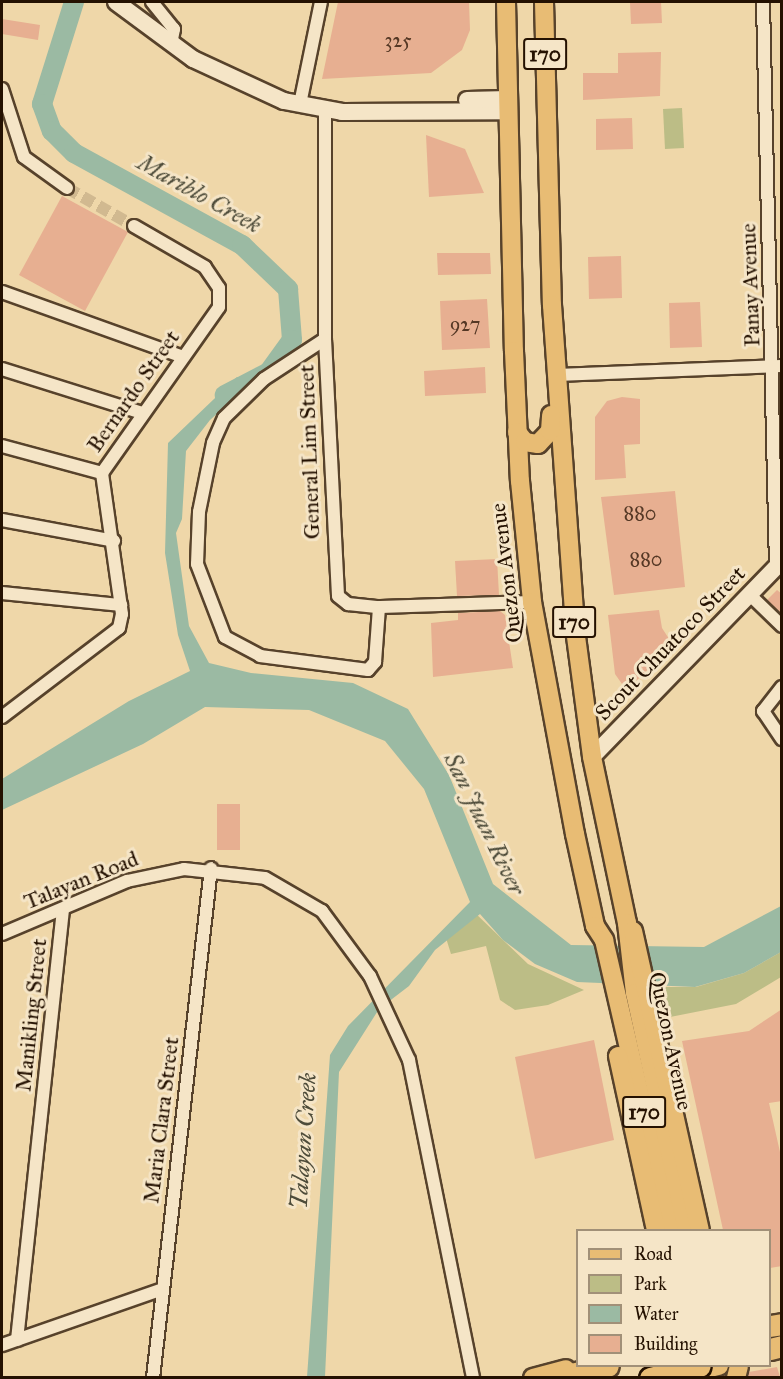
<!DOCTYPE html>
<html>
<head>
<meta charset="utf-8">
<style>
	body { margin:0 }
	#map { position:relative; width:783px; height:1379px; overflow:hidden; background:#efd7a9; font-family:"IM FELL Great Primer",serif }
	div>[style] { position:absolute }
	.green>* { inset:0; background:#bcbd86 }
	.water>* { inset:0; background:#9bbaa3 }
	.river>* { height:20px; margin:-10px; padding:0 10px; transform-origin:10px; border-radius:10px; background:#9bbaa3 }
	.building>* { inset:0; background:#e7af91 }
	.street-tunnel>* { height:12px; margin-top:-6px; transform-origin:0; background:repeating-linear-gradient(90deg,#d1b990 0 12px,transparent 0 18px) }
	.roads { filter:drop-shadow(2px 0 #57422b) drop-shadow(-2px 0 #57422b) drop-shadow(0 2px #57422b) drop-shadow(0 -2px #57422b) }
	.street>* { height:12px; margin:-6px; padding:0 6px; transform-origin:6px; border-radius:6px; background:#f5e5c7 }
	.secondary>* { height:16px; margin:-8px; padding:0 8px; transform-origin:8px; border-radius:8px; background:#f5e5c7 }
	.primary>* { height:18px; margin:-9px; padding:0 9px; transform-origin:9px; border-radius:9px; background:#e8bc74 }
	.highway>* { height:21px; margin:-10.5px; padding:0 10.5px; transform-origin:10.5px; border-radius:10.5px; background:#e8bc74 }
	.bridges { filter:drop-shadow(2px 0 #241101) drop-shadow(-2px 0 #241101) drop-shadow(0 2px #241101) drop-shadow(0 -2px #241101) }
	.highway-bridge>* { height:21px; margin:-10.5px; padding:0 10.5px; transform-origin:10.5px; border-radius:10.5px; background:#e8bc74 }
	span { translate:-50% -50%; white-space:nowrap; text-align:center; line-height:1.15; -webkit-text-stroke:6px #f5e5c7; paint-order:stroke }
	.number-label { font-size:20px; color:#553825 }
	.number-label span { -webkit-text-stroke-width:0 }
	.shield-label span { padding:2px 4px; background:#f5e5c7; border:2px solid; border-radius:4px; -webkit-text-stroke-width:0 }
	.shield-label { font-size:21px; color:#241101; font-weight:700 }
	.street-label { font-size:22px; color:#241101 }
	.water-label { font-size:24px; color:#4e4c3a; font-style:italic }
	.frame { position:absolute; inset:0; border:3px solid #241101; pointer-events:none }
	.legend { position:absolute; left:576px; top:1229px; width:195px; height:138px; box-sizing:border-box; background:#f5e5c7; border:2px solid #a19078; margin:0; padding:8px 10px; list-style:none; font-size:18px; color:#241101 }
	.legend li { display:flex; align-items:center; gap:12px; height:30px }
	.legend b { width:30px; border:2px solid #a19078 }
</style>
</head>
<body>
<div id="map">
	<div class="green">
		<div style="clip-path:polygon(682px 108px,684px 148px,665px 149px,663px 109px)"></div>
		<div style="clip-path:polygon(472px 910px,528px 964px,584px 990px,548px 1005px,515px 1010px,500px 1000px,486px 946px,451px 954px,446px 938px)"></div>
		<div style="clip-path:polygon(781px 952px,781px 977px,736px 1004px,665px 1018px,659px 987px,696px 987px,744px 973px)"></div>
	</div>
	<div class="water">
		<div style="clip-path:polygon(237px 377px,250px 384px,210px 420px,186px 451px,182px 519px,176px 533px,189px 626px,209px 663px,251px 673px,353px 683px,408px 709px,449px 775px,493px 884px,571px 945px,704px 947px,781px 906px,781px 952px,744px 973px,695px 987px,577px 982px,535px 964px,503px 940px,480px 914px,435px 950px,409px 986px,379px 1009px,339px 1072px,325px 1377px,307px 1377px,330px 1055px,348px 1026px,470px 902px,424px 789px,385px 741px,309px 710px,205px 707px,143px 744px,2px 810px,2px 779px,129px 701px,190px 671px,178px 635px,165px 553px,168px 443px)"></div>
	</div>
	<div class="river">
		<div style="left:74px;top:2px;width:107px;rotate:107.4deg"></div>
		<div style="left:42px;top:104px;width:29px;rotate:70deg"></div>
		<div style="left:52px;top:131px;width:31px;rotate:45deg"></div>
		<div style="left:74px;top:153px;width:192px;rotate:28.7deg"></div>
		<div style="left:242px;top:245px;width:64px;rotate:43.7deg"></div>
		<div style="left:288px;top:289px;width:51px;rotate:85.5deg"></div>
		<div style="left:292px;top:340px;width:39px;rotate:126deg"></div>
		<div style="left:269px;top:372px;width:50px;rotate:152.4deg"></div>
	</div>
	<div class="building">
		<div style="clip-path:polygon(338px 2px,469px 2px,470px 30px,462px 50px,431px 73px,322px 79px)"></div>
		<div style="clip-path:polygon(630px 2px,661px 2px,662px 23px,631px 24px)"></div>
		<div style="clip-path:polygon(2px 19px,40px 25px,38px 40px,2px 34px)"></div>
		<div style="clip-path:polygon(661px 52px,660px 96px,583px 100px,583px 73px,618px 73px,618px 53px)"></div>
		<div style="clip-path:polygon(632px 118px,633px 149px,596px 150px,596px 119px)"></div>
		<div style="clip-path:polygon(426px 135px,465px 149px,484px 193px,429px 197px)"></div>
		<div style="clip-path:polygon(62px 196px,128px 232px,85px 311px,19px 275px)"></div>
		<div style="clip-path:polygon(437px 253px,490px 253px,491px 274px,438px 275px)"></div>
		<div style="clip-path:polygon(621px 256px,622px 298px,589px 299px,588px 257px)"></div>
		<div style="clip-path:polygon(487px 299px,490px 348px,442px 350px,440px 301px)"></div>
		<div style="clip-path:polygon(700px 302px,702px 347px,670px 348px,669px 303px)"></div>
		<div style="clip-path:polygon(485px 367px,486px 393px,425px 396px,424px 371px)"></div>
		<div style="clip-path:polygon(622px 397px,640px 399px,640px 444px,624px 445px,626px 478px,595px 480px,595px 417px,607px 401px)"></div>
		<div style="clip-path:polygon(675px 491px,685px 587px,614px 595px,601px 497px)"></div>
		<div style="clip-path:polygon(497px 559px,499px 595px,457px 596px,455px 561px)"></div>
		<div style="clip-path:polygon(777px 590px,782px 594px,782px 614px,767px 600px)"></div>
		<div style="clip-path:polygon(659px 610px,662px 628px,673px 645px,635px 682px,622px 684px,615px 674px,608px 615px)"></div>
		<div style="clip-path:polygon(500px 611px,505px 615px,513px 668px,433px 677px,431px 623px,458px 620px,458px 613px)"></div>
		<div style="clip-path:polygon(217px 804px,240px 804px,240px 850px,217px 850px)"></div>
		<div style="clip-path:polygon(782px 1009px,782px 1101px,769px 1103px,782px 1161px,782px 1266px,770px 1268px,770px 1230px,723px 1230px,682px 1041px,749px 1031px)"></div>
		<div style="clip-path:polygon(594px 1040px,614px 1140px,535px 1159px,515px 1057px)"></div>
		<div style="clip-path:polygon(777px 1367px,780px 1377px,748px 1377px,749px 1372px)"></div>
	</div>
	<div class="street-tunnel">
		<div style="left:67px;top:188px;width:77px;rotate:29.6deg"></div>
	</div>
	<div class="roads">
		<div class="street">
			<div style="left:152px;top:2px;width:35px;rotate:51deg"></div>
			<div style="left:174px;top:29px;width:15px;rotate:101deg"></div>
			<div style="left:763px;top:2px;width:565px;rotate:88.68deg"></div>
			<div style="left:2px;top:89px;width:71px;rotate:72.1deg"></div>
			<div style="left:24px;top:157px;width:53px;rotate:35.8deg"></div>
			<div style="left:300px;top:104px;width:104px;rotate:-78.4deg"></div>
			<div style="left:325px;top:107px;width:232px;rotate:90deg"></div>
			<div style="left:325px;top:339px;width:257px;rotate:87.1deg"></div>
			<div style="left:338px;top:596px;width:13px;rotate:39deg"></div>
			<div style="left:348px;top:604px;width:31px;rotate:6deg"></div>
			<div style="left:379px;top:607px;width:153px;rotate:-1.9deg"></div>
			<div style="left:2px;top:292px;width:190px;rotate:19.7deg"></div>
			<div style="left:325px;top:339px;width:73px;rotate:146.7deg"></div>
			<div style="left:264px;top:379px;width:56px;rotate:135.7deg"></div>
			<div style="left:224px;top:418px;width:27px;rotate:114deg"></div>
			<div style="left:213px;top:443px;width:70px;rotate:101.5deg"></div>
			<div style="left:199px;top:512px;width:52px;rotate:92.2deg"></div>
			<div style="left:197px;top:564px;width:78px;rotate:69deg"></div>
			<div style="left:225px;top:637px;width:40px;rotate:28deg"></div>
			<div style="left:260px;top:656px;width:109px;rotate:7.4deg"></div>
			<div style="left:368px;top:670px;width:11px;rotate:-49deg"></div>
			<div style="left:375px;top:662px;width:55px;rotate:-85.8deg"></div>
			<div style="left:2px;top:369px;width:147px;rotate:17.4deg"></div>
			<div style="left:557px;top:375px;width:224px;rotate:-2.3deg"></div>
			<div style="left:2px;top:446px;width:104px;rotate:15.1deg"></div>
			<div style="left:2px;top:520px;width:114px;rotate:10.6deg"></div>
			<div style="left:2px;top:593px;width:120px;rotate:5.8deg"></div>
			<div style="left:749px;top:594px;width:46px;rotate:44.1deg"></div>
			<div style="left:782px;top:687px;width:31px;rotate:128deg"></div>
			<div style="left:763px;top:711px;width:34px;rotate:56deg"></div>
			<div style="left:2px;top:717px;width:147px;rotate:-37.3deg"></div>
			<div style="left:119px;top:628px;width:14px;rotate:-78deg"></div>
			<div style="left:122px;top:614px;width:142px;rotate:-98.1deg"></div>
			<div style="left:102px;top:473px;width:203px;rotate:-54.8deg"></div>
			<div style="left:219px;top:307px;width:19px;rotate:-90deg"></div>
			<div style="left:219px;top:288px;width:25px;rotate:-124deg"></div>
			<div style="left:205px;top:267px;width:82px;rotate:-150deg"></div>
			<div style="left:2px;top:934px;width:136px;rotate:-23deg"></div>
			<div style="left:127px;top:881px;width:58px;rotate:-11.9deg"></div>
			<div style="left:184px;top:869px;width:81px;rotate:6.3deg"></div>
			<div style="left:265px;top:878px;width:66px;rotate:30.1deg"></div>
			<div style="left:322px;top:911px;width:81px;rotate:53.6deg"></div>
			<div style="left:370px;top:976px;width:93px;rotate:65.1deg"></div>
			<div style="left:409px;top:1060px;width:324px;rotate:78.6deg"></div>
			<div style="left:17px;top:1340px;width:432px;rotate:-83.9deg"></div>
			<div style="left:2px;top:1345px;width:170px;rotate:-19.2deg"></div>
			<div style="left:153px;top:1378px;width:513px;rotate:-83.51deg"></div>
		</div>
		<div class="secondary">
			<div style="left:116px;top:2px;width:96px;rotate:36.5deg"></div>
			<div style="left:193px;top:59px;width:100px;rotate:24.8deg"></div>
			<div style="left:284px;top:101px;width:59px;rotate:10.7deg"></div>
			<div style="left:342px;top:112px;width:166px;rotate:-0.3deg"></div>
			<div style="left:467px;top:100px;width:41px;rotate:-1.4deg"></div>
			<div style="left:592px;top:757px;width:273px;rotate:-45.9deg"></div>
		</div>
		<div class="primary">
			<div style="left:506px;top:2px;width:349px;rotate:88.7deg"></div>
			<div style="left:514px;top:351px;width:130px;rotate:87.4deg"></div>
			<div style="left:520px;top:481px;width:122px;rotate:84.3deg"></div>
			<div style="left:532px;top:602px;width:236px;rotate:79.5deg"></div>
			<div style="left:575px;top:834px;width:94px;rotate:77.7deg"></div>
			<div style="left:595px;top:926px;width:17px;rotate:57deg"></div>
			<div style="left:604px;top:940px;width:298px;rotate:77deg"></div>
			<div style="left:544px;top:2px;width:303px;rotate:88.5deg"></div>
			<div style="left:552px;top:305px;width:325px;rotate:85.9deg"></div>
			<div style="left:575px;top:629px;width:129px;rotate:82.4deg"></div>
			<div style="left:592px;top:757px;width:170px;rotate:78.1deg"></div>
			<div style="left:627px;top:923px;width:70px;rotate:83.5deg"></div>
			<div style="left:635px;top:993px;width:243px;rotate:77.6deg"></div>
			<div style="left:517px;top:432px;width:13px;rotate:51deg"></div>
			<div style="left:525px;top:442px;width:13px;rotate:9deg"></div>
			<div style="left:538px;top:444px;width:18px;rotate:-47deg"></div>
			<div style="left:550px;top:431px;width:16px;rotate:-86deg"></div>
			<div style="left:633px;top:931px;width:306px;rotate:77.4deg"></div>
			<div style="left:618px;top:1056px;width:178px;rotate:77.7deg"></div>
			<div style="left:686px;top:1374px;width:34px;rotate:-14deg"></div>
			<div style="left:533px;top:1378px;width:34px;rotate:-15deg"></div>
			<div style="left:736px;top:1378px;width:12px;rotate:-76deg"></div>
		</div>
		<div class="highway">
			<div style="left:770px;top:1326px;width:12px;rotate:-9deg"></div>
			<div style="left:770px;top:1349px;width:12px;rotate:-14deg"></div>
			<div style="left:552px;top:1378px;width:57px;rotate:-12.1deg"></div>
		</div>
	</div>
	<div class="bridges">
		<div class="highway-bridge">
			<div style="left:650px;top:1378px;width:51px;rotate:-13.5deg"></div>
		</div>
	</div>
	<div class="number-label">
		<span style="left:398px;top:40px">325</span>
		<span style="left:465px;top:324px">927</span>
		<span style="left:640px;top:513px">880</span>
		<span style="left:646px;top:559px">880</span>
	</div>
	<div class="shield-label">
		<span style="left:545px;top:54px">170</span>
		<span style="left:574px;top:622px">170</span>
		<span style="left:644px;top:1112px">170</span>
	</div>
	<div class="street-label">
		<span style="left:750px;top:285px;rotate:-92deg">Panay Avenue</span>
		<span style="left:133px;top:391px;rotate:-55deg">Bernardo Street</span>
		<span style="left:309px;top:452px;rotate:-92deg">General Lim Street</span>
		<span style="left:506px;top:573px;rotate:-97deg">Quezon Avenue</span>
		<span style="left:670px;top:643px;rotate:-46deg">Scout Chuatoco Street</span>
		<span style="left:81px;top:880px;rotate:-22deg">Talayan Road</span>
		<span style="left:31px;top:1015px;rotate:-84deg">Manikling Street</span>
		<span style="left:671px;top:1041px;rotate:78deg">Quezon Avenue</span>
		<span style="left:161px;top:1120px;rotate:-83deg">Maria Clara Street</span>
	</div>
	<div class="water-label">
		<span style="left:199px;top:194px;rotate:29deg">Mariblo Creek</span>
		<span style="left:484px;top:824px;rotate:64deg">San Juan River</span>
		<span style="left:304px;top:1141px;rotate:-86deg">Talayan Creek</span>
	</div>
	<div class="frame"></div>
	<ul class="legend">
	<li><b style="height:8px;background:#e8bc74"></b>Road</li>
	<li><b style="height:16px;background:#bcbd86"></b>Park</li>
	<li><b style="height:16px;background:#9bbaa3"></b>Water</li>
	<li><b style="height:16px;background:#e7af91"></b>Building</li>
	</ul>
</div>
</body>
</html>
